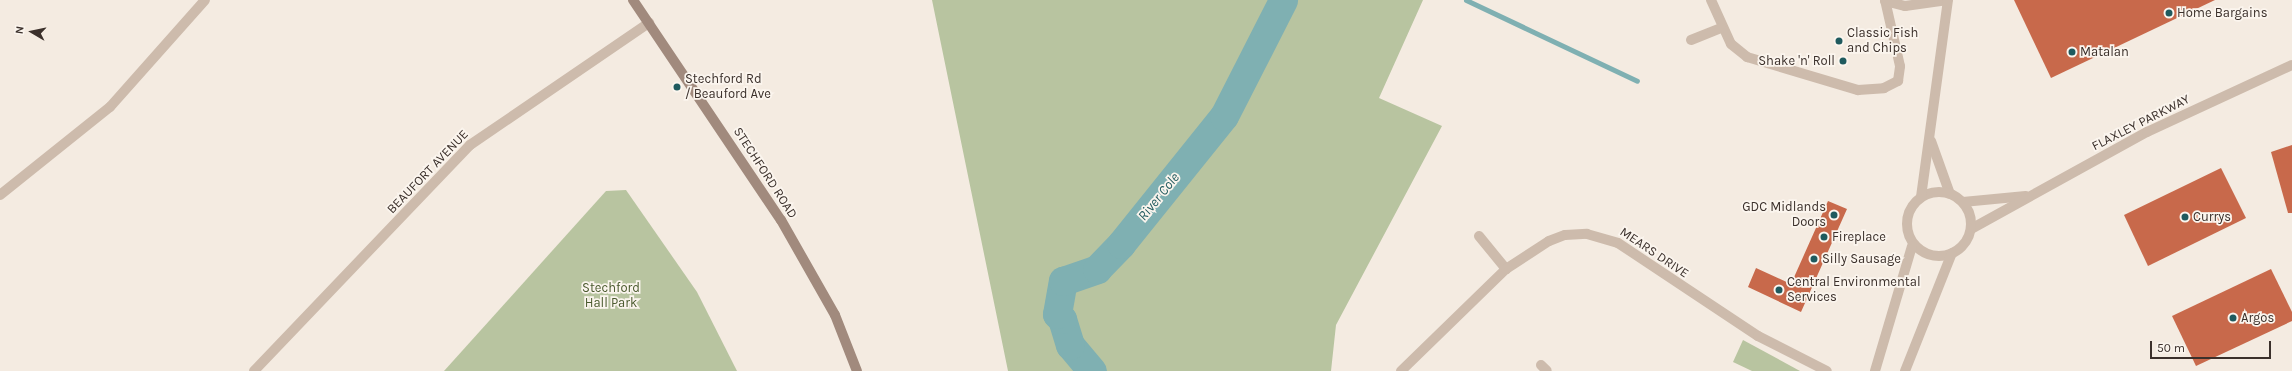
<!DOCTYPE html>
<html>
<head>
<meta charset="utf-8">
<style>
	body { margin:0 }
	#map { position:relative; width:2292px; height:371px; overflow:hidden; background:#f4ebe1; font-family:Karla,sans-serif }
	div>[style] { position:absolute }
	.green>* { inset:0; background:#b8c4a0 }
	.stream>* { height:5px; margin:-2.5px; padding:0 2.5px; transform-origin:2.5px; border-radius:2.5px; background:#7fb0b2 }
	.river>* { height:29px; margin:-14.5px; padding:0 14.5px; transform-origin:14.5px; border-radius:14.5px; background:#7fb0b2 }
	.building>* { inset:0; background:#c8694b }
	.minor>* { height:10px; margin:-5px; padding:0 5px; transform-origin:5px; border-radius:5px; background:#cdbbac }
	.tertiary>* { height:10px; margin:-5px; padding:0 5px; transform-origin:5px; border-radius:5px; background:#cdbbac }
	.tertiary>.ring { margin:-5px; padding:0; box-sizing:content-box; background:none; border:10px solid #cdbbac; border-radius:50% }
	.secondary>* { height:10px; margin:-5px; padding:0 5px; transform-origin:5px; border-radius:5px; background:#a18a7d }
	.dots>* { width:11px; height:11px; translate:-50% -50%; box-sizing:border-box; border:2px solid #fbf5ee; border-radius:50% }
	span { translate:-50% -50%; white-space:nowrap; text-align:center; line-height:1.15; -webkit-text-stroke:3.5px #fbf5ee; paint-order:stroke }
	.poi-label { font-size:13px; color:#3b302b }
	.left { translate:0 -50%; text-align:left }
	.right { translate:-100% -50%; text-align:right }
	.street-label { font-size:13px; color:#3b302b }
	.park-label { font-size:13px; color:#4a5a2e }
	.water-label { font-size:14px; color:#1f5a5e; font-style:italic }
	.north { position:absolute; left:12px; top:12px; width:40px; height:40px; -webkit-text-stroke:3px #fbf5ee; paint-order:stroke; rotate:279deg; font-size:11px; font-weight:700; line-height:16px; text-align:center; color:#3b302b }
	.north::after { content:''; display:block; margin:auto; width:14px; height:18px; background:#3b302b; clip-path:polygon(50% 0,100% 100%,50% 72%,0 100%) }
	.scale { position:absolute; left:2150px; top:341px; width:121px; height:18px; box-sizing:border-box; border:2px solid #3b302b; border-top:0; padding-left:5px; font-size:12px; line-height:14px; white-space:nowrap; color:#3b302b; -webkit-text-stroke:3px #fbf5ee; paint-order:stroke }
</style>
</head>
<body>
<div id="map">
	<div class="green">
		<div style="clip-path:polygon(932px 0,1423px 0,1379px 98px,1442px 126px,1336px 325px,1331px 371px,1008px 371px)"></div>
		<div style="clip-path:polygon(626px 190px,697px 292px,737px 371px,444px 371px,606px 191px)"></div>
		<div style="clip-path:polygon(1743px 340px,1800px 371px,1752px 371px,1733px 362px)"></div>
	</div>
	<div class="stream">
		<div style="left:1466px;top:0;width:189px;rotate:25.3deg"></div>
	</div>
	<div class="river">
		<div style="left:1092px;top:371px;width:34px;rotate:-130deg"></div>
		<div style="left:1070px;top:345px;width:27px;rotate:-107deg"></div>
		<div style="left:1062px;top:319px;width:7px;rotate:-135deg"></div>
		<div style="left:1057px;top:314px;width:34px;rotate:-80deg"></div>
		<div style="left:1063px;top:281px;width:36px;rotate:-19deg"></div>
		<div style="left:1097px;top:269px;width:35px;rotate:-46deg"></div>
		<div style="left:1121px;top:244px;width:164px;rotate:-51.2deg"></div>
		<div style="left:1224px;top:116px;width:130px;rotate:-63deg"></div>
	</div>
	<div class="building">
		<div style="clip-path:polygon(2014px 0,2215px 0,2051px 78px)"></div>
		<div style="clip-path:polygon(2292px 145px,2292px 213px,2288px 213px,2271px 152px)"></div>
		<div style="clip-path:polygon(2221px 168px,2246px 218px,2148px 266px,2124px 215px)"></div>
		<div style="clip-path:polygon(1828px 201px,1847px 209px,1801px 312px,1748px 287px,1756px 268px,1791px 284px)"></div>
		<div style="clip-path:polygon(2271px 269px,2292px 312px,2292px 321px,2196px 366px,2172px 316px)"></div>
	</div>
	<div class="minor">
		<div style="left:1711px;top:0;width:48px;rotate:65.6deg"></div>
		<div style="left:1731px;top:44px;width:21px;rotate:39deg"></div>
		<div style="left:1747px;top:57px;width:116px;rotate:16.6deg"></div>
		<div style="left:1858px;top:90px;width:26px;rotate:-4deg"></div>
		<div style="left:1884px;top:88px;width:16px;rotate:-27deg"></div>
		<div style="left:1898px;top:81px;width:15px;rotate:-82deg"></div>
		<div style="left:1900px;top:66px;width:68px;rotate:-102.8deg"></div>
		<div style="left:1885px;top:1px;width:21px;rotate:14deg"></div>
		<div style="left:1905px;top:6px;width:43px;rotate:-7.9deg"></div>
		<div style="left:1691px;top:40px;width:32px;rotate:-22deg"></div>
		<div style="left:0;top:195px;width:141px;rotate:-38.7deg"></div>
		<div style="left:110px;top:107px;width:143px;rotate:-48.4deg"></div>
		<div style="left:1963px;top:202px;width:63px;rotate:-5.4deg"></div>
		<div style="left:1971px;top:229px;width:201px;rotate:-28.9deg"></div>
		<div style="left:2147px;top:132px;width:160px;rotate:-24.8deg"></div>
		<div style="left:1479px;top:236px;width:43px;rotate:50.7deg"></div>
		<div style="left:1541px;top:365px;width:8px;rotate:45deg"></div>
		<div style="left:254px;top:371px;width:313px;rotate:-46.3deg"></div>
		<div style="left:470px;top:145px;width:217px;rotate:-34.3deg"></div>
		<div style="left:1401px;top:371px;width:146px;rotate:-44.2deg"></div>
		<div style="left:1506px;top:269px;width:51px;rotate:-33.1deg"></div>
		<div style="left:1549px;top:241px;width:17px;rotate:-21deg"></div>
		<div style="left:1565px;top:235px;width:22px;rotate:-3deg"></div>
		<div style="left:1587px;top:234px;width:32px;rotate:16deg"></div>
		<div style="left:1618px;top:243px;width:168px;rotate:33.6deg"></div>
		<div style="left:1758px;top:336px;width:77px;rotate:26.9deg"></div>
	</div>
	<div class="tertiary">
		<div style="left:1931px;top:141px;width:56px;rotate:70.3deg"></div>
		<div class="ring" style="left:1907px;top:192px;width:54px;height:54px"></div>
		<div style="left:1921px;top:197px;width:199px;rotate:-82.2deg"></div>
		<div style="left:1875px;top:371px;width:130px;rotate:-73.5deg"></div>
		<div style="left:1905px;top:371px;width:127px;rotate:-68.3deg"></div>
	</div>
	<div class="secondary">
		<div style="left:633px;top:0;width:265px;rotate:56.1deg"></div>
		<div style="left:781px;top:220px;width:109px;rotate:60.4deg"></div>
		<div style="left:835px;top:315px;width:60px;rotate:68.6deg"></div>
	</div>
	<div class="dots">
		<div style="left:2169px;top:13px;background:#1f5a5e"></div>
		<div style="left:1839px;top:41px;background:#1f5a5e"></div>
		<div style="left:2072px;top:52px;background:#1f5a5e"></div>
		<div style="left:1843px;top:61px;background:#1f5a5e"></div>
		<div style="left:677px;top:87px;background:#1f5a5e"></div>
		<div style="left:1834px;top:215px;background:#1f5a5e"></div>
		<div style="left:2185px;top:217px;background:#1f5a5e"></div>
		<div style="left:1824px;top:237px;background:#1f5a5e"></div>
		<div style="left:1814px;top:259px;background:#1f5a5e"></div>
		<div style="left:1779px;top:290px;background:#1f5a5e"></div>
		<div style="left:2233px;top:318px;background:#1f5a5e"></div>
	</div>
	<div class="poi-label">
		<span class="left" style="left:2177px;top:13px">Home Bargains</span>
		<span class="left" style="left:1847px;top:41px">Classic Fish<br>and Chips</span>
		<span class="left" style="left:2080px;top:52px">Matalan</span>
		<span class="right" style="left:1835px;top:61px">Shake 'n' Roll</span>
		<span class="left" style="left:685px;top:87px">Stechford Rd<br>/ Beauford Ave</span>
		<span class="right" style="left:1826px;top:215px">GDC Midlands<br>Doors</span>
		<span class="left" style="left:2193px;top:217px">Currys</span>
		<span class="left" style="left:1832px;top:237px">Fireplace</span>
		<span class="left" style="left:1822px;top:259px">Silly Sausage</span>
		<span class="left" style="left:1787px;top:290px">Central Environmental<br>Services</span>
		<span class="left" style="left:2241px;top:318px">Argos</span>
	</div>
	<div class="street-label">
		<span style="left:2141px;top:123px;rotate:-27deg">FLAXLEY PARKWAY</span>
		<span style="left:428px;top:172px;rotate:-46deg">BEAUFORT AVENUE</span>
		<span style="left:765px;top:173px;rotate:57deg">STECHFORD ROAD</span>
		<span style="left:1654px;top:253px;rotate:34deg">MEARS DRIVE</span>
	</div>
	<div class="park-label">
		<span style="left:611px;top:296px">Stechford<br>Hall Park</span>
	</div>
	<div class="water-label">
		<span style="left:1159px;top:197px;rotate:-51deg">River Cole</span>
	</div>
	<div class="north">N</div>
	<div class="scale">50 m</div>
</div>
</body>
</html>
